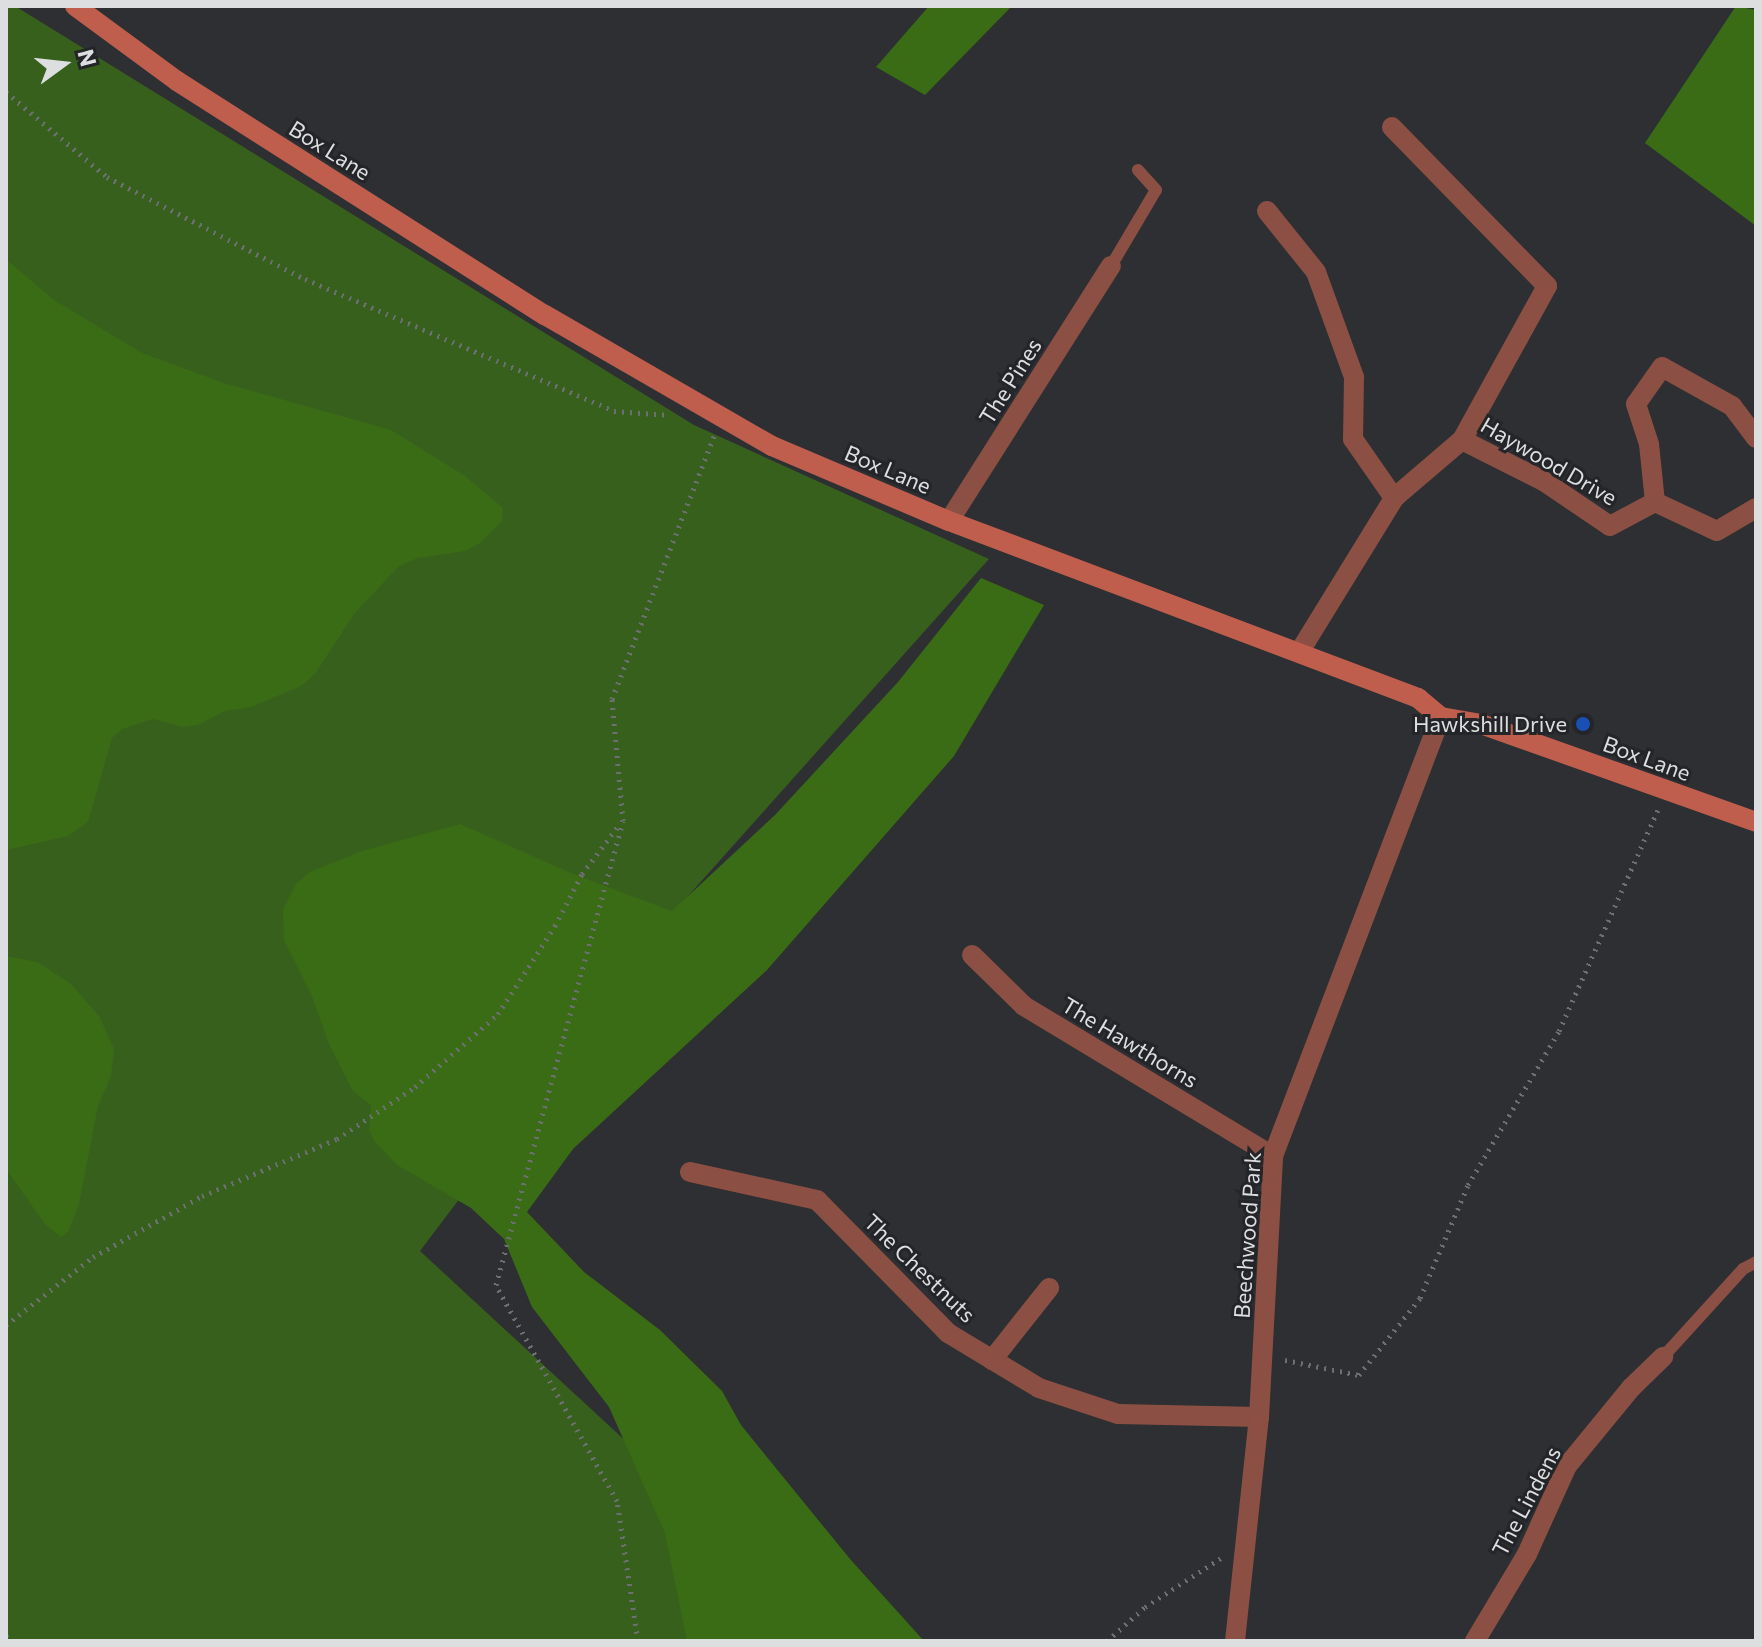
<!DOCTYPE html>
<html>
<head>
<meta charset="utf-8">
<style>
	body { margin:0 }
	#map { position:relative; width:1762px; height:1647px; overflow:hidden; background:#2d2f32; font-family:Commissioner,sans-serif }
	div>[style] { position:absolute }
	.green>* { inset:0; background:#37601d }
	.forest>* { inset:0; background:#3a6c15 }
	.path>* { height:5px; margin-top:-2.5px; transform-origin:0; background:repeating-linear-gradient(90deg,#6e6f72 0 2px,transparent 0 8px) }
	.lane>* { height:12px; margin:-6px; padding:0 6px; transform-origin:6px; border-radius:6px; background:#8c4f43 }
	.street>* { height:20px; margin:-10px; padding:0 10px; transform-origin:10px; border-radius:10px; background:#8c4f43 }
	.secondary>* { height:20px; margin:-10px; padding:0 10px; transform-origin:10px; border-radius:10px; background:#bf5e4c }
	.dots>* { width:22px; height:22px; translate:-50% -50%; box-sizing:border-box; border:4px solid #232528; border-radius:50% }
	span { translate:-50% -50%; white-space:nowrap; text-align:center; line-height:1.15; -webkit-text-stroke:6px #232528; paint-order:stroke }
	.street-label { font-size:22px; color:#dddee0 }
	.poi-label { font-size:22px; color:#dddee0 }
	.right { translate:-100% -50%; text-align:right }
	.frame { position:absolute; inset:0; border:8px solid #dddee0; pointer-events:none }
	.north { position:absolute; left:24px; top:24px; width:80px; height:80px; -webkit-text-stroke:6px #232528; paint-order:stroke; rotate:75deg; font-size:22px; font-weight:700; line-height:32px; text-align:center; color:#dddee0 }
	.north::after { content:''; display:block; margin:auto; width:28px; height:36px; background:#dddee0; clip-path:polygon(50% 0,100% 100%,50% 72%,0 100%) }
</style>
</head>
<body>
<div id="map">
	<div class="green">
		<div style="clip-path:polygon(6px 6px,15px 6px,694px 425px,989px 559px,689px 895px,420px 1251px,842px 1641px,6px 1641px)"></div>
	</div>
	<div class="forest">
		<div style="clip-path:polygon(929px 6px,1012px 6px,925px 95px,876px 67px)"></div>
		<div style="clip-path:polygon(1736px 6px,1756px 10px,1756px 226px,1645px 143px)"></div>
		<div style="clip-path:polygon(6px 259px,54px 300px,142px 353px,224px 383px,391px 430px,465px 476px,503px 508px,502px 521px,480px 543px,465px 551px,417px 558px,398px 567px,354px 614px,315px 674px,301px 686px,251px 707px,225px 711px,198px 725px,183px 727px,153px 719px,122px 729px,112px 738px,88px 822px,68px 836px,6px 850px)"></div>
		<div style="clip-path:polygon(981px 578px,1044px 605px,954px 756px,767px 970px,573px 1149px,527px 1212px,584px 1272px,660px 1330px,722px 1391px,741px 1425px,762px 1451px,850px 1559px,924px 1641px,687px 1641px,665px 1533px,609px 1407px,532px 1307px,504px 1239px,471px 1208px,397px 1165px,375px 1142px,369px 1130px,371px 1105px,353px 1091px,329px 1044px,312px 996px,284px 940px,283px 910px,296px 884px,310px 872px,362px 851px,460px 824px,573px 874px,672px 911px,775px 815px,898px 682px)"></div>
		<div style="clip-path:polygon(6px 956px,37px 962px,70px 983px,99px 1016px,114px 1049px,111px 1076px,98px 1106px,79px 1204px,68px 1232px,61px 1237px,45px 1224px,6px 1169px)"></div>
	</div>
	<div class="path">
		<div style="left:6px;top:92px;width:132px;rotate:40.1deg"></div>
		<div style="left:107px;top:177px;width:223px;rotate:27.3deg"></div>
		<div style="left:305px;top:279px;width:336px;rotate:23.1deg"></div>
		<div style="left:614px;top:411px;width:56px;rotate:4.1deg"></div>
		<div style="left:6px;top:1325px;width:110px;rotate:-38deg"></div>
		<div style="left:93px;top:1257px;width:125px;rotate:-29.2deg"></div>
		<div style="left:202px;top:1196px;width:147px;rotate:-22.9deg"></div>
		<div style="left:337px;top:1139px;width:94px;rotate:-33.7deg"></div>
		<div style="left:415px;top:1087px;width:111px;rotate:-41.3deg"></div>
		<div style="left:498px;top:1014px;width:105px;rotate:-57.1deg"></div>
		<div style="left:555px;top:926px;width:59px;rotate:-62.6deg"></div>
		<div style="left:582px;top:874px;width:63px;rotate:-52.8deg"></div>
		<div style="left:1285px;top:1360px;width:76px;rotate:11.5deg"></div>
		<div style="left:1359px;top:1375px;width:98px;rotate:-51.6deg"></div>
		<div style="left:1420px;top:1298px;width:123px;rotate:-67deg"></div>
		<div style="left:1468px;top:1185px;width:179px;rotate:-59.4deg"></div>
		<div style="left:1559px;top:1031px;width:242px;rotate:-65.9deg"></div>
		<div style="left:6px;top:1636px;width:8px;rotate:40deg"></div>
		<div style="left:638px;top:1641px;width:142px;rotate:-98.5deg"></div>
		<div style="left:617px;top:1501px;width:248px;rotate:-119.3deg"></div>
		<div style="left:496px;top:1285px;width:481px;rotate:-74.7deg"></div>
		<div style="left:623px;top:821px;width:122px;rotate:-95.2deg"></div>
		<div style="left:612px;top:699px;width:282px;rotate:-68.8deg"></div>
		<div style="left:1107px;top:1641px;width:51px;rotate:-41.8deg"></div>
		<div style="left:1145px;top:1607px;width:90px;rotate:-32.8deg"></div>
	</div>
	<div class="lane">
		<div style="left:1111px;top:266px;width:88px;rotate:-59.4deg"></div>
		<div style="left:1156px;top:190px;width:27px;rotate:-132deg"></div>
		<div style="left:1663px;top:1357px;width:119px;rotate:-47.7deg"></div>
		<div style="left:1743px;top:1269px;width:15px;rotate:-28deg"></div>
	</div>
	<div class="street">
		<div style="left:1267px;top:211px;width:78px;rotate:51.2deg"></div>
		<div style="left:1316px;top:272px;width:112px;rotate:70.1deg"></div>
		<div style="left:1354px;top:377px;width:62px;rotate:90.9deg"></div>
		<div style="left:1353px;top:439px;width:72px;rotate:55.2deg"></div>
		<div style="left:1462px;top:440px;width:93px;rotate:26.8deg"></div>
		<div style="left:1545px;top:482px;width:78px;rotate:34.1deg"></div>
		<div style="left:1610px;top:526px;width:51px;rotate:-28.1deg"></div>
		<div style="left:1655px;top:502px;width:58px;rotate:-95.9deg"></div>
		<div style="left:1649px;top:444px;width:42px;rotate:-108deg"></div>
		<div style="left:1636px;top:404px;width:45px;rotate:-54.9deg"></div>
		<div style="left:1662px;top:367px;width:80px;rotate:29.1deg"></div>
		<div style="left:1732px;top:406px;width:40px;rotate:53deg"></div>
		<div style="left:1655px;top:502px;width:68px;rotate:25.1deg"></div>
		<div style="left:1717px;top:531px;width:45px;rotate:-30.5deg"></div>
		<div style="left:949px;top:521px;width:302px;rotate:-57.6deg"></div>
		<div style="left:1300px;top:651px;width:180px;rotate:-58.4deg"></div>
		<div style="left:1394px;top:498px;width:89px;rotate:-40.5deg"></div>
		<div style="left:1462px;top:440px;width:176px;rotate:-61.1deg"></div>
		<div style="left:1547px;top:286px;width:222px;rotate:-134.3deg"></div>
		<div style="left:972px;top:955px;width:73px;rotate:44.4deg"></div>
		<div style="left:1024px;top:1006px;width:291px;rotate:31.1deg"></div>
		<div style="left:690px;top:1172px;width:130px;rotate:12.4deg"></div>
		<div style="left:817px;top:1200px;width:187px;rotate:45.4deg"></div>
		<div style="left:948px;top:1333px;width:106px;rotate:31.1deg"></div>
		<div style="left:1039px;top:1388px;width:83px;rotate:18.2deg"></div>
		<div style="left:1118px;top:1414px;width:141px;rotate:1.2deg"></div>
		<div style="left:992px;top:1360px;width:92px;rotate:-51.6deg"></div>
		<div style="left:1235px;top:1641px;width:225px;rotate:-83.9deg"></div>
		<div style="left:1259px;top:1417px;width:261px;rotate:-86.9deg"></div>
		<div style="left:1273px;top:1156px;width:470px;rotate:-69.1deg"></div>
		<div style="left:1475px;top:1641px;width:101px;rotate:-59.1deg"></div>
		<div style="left:1527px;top:1554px;width:97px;rotate:-65.6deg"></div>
		<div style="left:1567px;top:1466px;width:101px;rotate:-50.6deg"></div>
		<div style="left:1631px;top:1388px;width:45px;rotate:-44.1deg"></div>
	</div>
	<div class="secondary">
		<div style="left:75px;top:6px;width:127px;rotate:36.3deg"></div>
		<div style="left:177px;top:81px;width:436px;rotate:32.5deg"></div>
		<div style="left:545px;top:315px;width:262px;rotate:30deg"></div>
		<div style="left:772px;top:446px;width:192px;rotate:23deg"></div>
		<div style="left:949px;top:521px;width:501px;rotate:20.68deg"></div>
		<div style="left:1418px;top:698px;width:30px;rotate:40deg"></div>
		<div style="left:1441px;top:717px;width:41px;rotate:9.9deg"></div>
		<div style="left:1481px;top:724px;width:292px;rotate:19.6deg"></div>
	</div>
	<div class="dots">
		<div style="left:1583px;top:724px;background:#1a4fb4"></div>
	</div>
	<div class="street-label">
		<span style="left:330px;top:150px;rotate:32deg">Box Lane</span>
		<span style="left:1010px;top:381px;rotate:-58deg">The Pines</span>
		<span style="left:1549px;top:461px;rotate:30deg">Haywood Drive</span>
		<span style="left:888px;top:469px;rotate:23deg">Box Lane</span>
		<span style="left:1647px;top:758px;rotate:20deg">Box Lane</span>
		<span style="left:1130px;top:1042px;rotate:31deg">The Hawthorns</span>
		<span style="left:1247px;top:1235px;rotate:-86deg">Beechwood Park</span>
		<span style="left:920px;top:1268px;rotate:44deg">The Chestnuts</span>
		<span style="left:1526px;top:1501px;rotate:-62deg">The Lindens</span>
	</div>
	<div class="poi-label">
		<span class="right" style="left:1567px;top:724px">Hawkshill Drive</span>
	</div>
	<div class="frame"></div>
	<div class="north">N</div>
</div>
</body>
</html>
